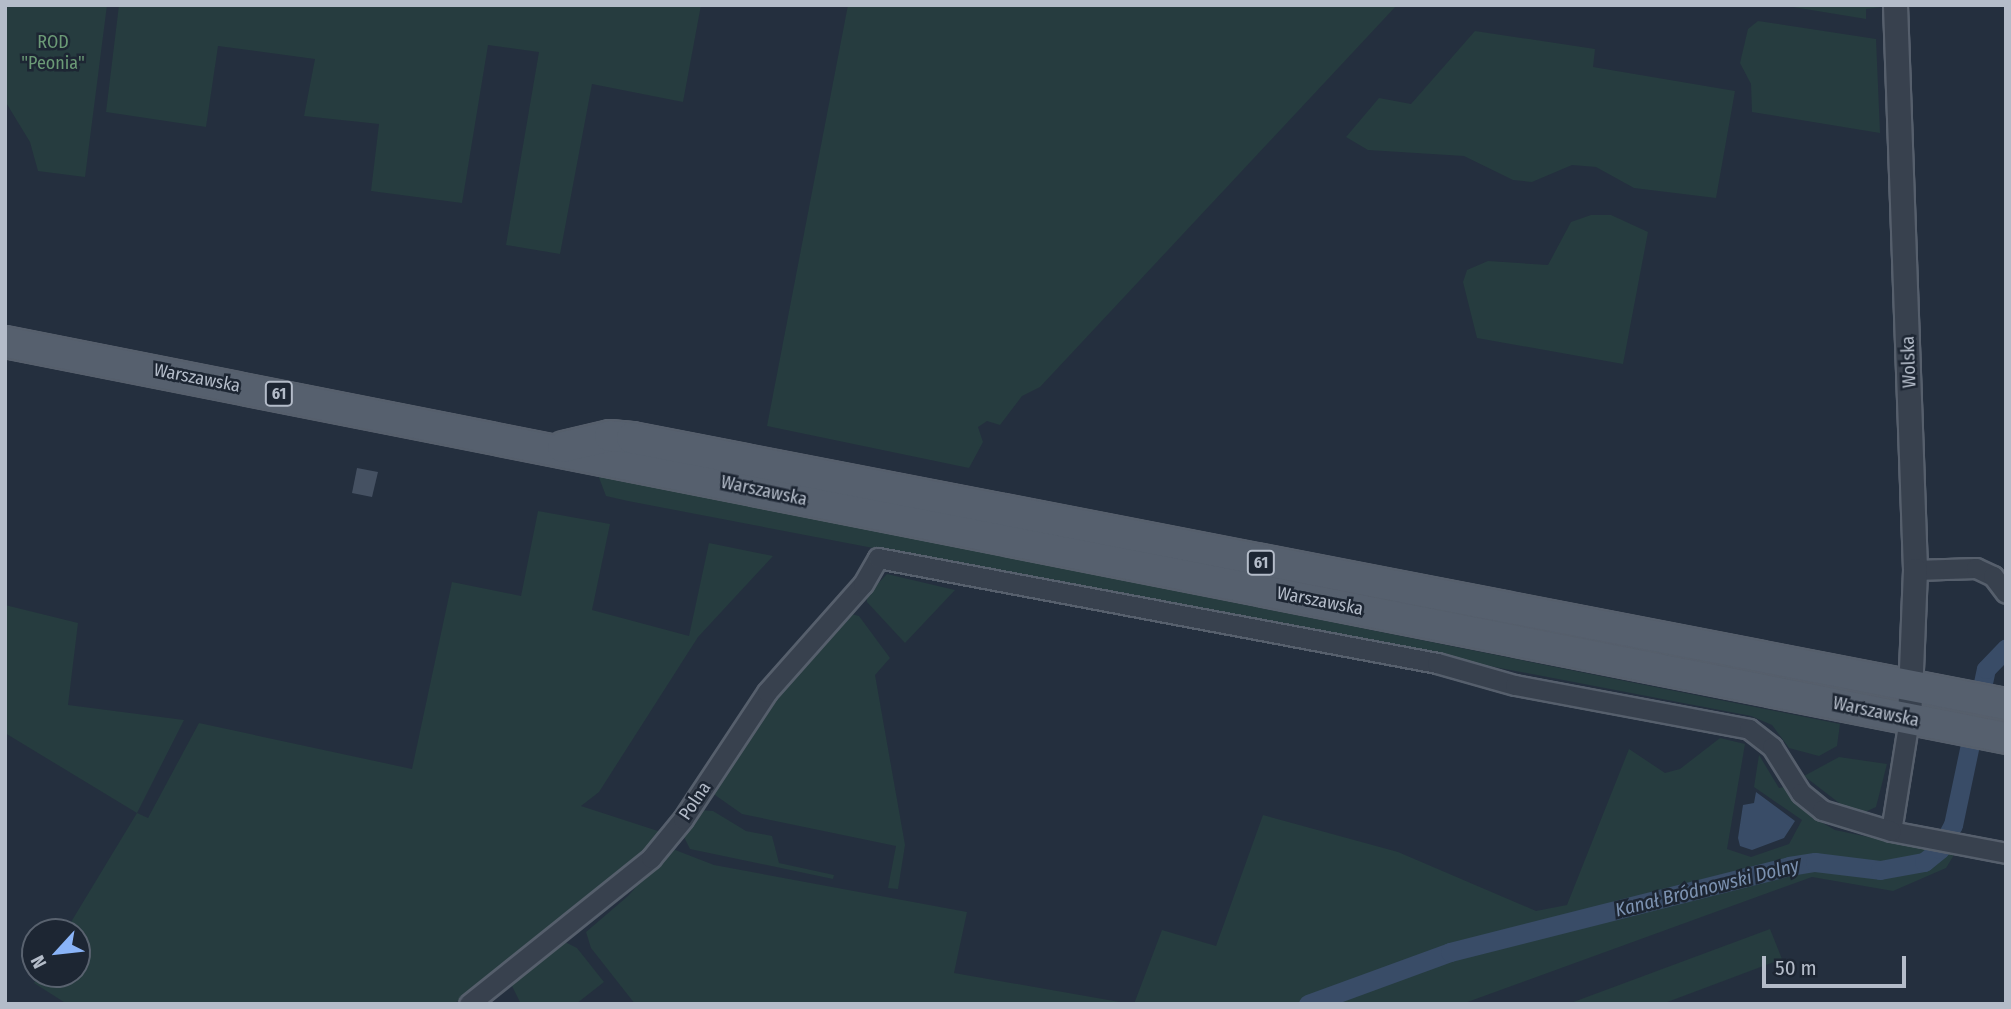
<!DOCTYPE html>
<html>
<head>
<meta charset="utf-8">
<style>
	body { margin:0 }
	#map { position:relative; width:2011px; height:1009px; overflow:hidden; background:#242f3e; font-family:"Fira Sans Condensed",sans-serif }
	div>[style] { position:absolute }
	.green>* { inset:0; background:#263c3f }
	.water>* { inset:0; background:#394c67 }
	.canal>* { height:19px; margin:-9.5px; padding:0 9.5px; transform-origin:9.5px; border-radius:9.5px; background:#394c67 }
	.building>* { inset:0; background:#455162 }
	.roads { filter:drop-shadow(2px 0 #565f6c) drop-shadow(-2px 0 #565f6c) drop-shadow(0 2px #565f6c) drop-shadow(0 -2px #565f6c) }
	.minor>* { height:19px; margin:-9.5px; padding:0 9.5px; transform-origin:9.5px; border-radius:9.5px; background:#38414e }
	.tertiary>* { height:23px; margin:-11.5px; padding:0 11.5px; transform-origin:11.5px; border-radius:11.5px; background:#38414e }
	.primary>* { height:30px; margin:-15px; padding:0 15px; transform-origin:15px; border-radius:15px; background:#56606e }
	span { translate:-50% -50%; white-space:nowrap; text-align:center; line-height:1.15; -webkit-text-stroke:5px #1d2633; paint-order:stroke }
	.shield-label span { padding:2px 5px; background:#1d2633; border:2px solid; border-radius:5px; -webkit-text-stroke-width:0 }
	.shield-label { font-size:16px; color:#b4bcc9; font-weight:700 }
	.park-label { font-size:18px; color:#6b9a76 }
	.street-label { font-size:18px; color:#b4bcc9 }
	.water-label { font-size:19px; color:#7c92b1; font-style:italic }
	.frame { position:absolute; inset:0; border:7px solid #b4bcc9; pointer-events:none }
	.north { position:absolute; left:21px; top:918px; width:70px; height:70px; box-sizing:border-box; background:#1d2633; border:2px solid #59626f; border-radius:50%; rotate:243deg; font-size:19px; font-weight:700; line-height:28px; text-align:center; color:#b4bcc9 }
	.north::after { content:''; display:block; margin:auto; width:24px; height:32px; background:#8ab4f8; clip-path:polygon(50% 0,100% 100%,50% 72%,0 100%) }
	.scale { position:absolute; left:1762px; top:956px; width:144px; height:32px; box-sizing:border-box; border:4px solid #b4bcc9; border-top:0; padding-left:9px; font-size:21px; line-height:24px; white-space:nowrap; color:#b4bcc9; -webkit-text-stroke:5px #1d2633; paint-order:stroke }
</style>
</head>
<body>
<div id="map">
	<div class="green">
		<div style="clip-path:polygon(5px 5px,107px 5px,85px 177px,38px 171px,30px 142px,5px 101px)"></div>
		<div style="clip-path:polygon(119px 5px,701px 5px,683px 102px,592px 84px,560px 254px,506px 245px,539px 52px,488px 45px,462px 203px,371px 191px,379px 124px,304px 116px,315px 59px,218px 46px,206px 127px,106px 112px)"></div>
		<div style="clip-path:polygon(848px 5px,1397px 5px,1040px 387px,1022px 396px,1000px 425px,987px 421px,978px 427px,983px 442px,969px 468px,767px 426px)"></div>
		<div style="clip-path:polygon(1781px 5px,1881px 5px,1881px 7px,1866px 9px,1866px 19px)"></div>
		<div style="clip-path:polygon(1758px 21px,1876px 39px,1880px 133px,1752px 112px,1751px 84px,1740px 63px,1748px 29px)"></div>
		<div style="clip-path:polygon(1475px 31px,1595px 49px,1593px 67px,1735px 91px,1716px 198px,1634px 188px,1596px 167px,1572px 165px,1532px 182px,1513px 180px,1464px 156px,1368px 150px,1346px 137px,1379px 98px,1411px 104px)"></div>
		<div style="clip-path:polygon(1591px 215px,1611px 215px,1648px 232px,1623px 364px,1477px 338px,1463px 282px,1467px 270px,1488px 261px,1548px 265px,1571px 222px)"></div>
		<div style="clip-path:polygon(598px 475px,1840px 724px,1837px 746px,1819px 756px,1789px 748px,1772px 725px,1751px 716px,628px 501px,606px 496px)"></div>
		<div style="clip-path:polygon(538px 511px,610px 524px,592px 610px,689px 636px,709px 543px,773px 556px,698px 637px,599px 792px,581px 806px,661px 832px,617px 877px,454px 1004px,67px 1004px,34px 983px,39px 974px,77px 974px,77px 932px,65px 932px,137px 813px,5px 733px,5px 605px,78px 623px,68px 705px,184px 720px,137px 813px,148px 818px,199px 723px,412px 769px,452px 582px,521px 596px)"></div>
		<div style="clip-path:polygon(887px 574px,955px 590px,905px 643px,867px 602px,867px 595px)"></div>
		<div style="clip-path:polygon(851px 614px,859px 616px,890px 658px,875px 675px,905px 845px,898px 889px,888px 888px,896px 846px,742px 814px,715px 795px,714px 787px,768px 704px)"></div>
		<div style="clip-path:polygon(1720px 738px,1745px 744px,1727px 849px,1751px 857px,1789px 844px,1802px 820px,1754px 787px,1759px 755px,1779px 788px,1784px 787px,1814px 818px,1835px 830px,1954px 855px,1946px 868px,1893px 891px,1812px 877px,1462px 1004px,1134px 1004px,1162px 930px,1216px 946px,1263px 815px,1398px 852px,1536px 911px,1567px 905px,1629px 749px,1665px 773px,1680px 769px)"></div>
		<div style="clip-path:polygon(1839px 757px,1887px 764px,1876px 807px,1865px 812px,1843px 806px,1804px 776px)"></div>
		<div style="clip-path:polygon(699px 810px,713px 811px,746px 831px,772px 836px,779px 863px,834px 875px,833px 879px,690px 849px,682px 833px)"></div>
		<div style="clip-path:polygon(670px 848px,714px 865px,967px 912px,954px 973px,1131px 1004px,635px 1004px,591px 948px,586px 932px,628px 896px)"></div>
		<div style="clip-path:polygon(1770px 929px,1782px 959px,1662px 1004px,1568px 1004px)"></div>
		<div style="clip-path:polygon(565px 942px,577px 948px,604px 982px,576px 1004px,521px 1004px,510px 982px)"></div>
	</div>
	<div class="water">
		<div style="clip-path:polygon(1756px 792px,1795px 821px,1784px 838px,1752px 850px,1740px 846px,1738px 838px,1743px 805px,1754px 803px)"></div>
	</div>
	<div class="canal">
		<div style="left:1308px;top:1004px;width:151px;rotate:-20.1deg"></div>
		<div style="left:1450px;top:952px;width:350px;rotate:-14.2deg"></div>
		<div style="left:1789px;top:866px;width:26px;rotate:-9deg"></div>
		<div style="left:1815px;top:862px;width:65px;rotate:7deg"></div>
		<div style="left:1880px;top:870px;width:45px;rotate:-10.3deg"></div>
		<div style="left:1924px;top:862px;width:21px;rotate:-39deg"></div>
		<div style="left:1940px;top:849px;width:27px;rotate:-62deg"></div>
		<div style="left:1953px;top:825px;width:159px;rotate:-78.1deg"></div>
		<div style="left:1986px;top:669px;width:29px;rotate:-46deg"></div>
	</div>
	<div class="building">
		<div style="clip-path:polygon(357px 468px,378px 472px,372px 497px,352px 493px)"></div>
	</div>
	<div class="roads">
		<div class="minor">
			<div style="left:1915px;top:570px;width:61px;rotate:-1.9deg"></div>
			<div style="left:1976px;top:568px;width:19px;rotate:25deg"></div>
			<div style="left:1993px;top:576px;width:21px;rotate:53deg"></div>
			<div style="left:1909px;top:719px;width:113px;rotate:99.1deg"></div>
			<div style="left:1891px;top:831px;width:117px;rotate:10.8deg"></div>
			<div style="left:469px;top:1004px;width:233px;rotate:-38.7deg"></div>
			<div style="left:651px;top:858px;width:50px;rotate:-50.6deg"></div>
			<div style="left:683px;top:819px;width:152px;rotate:-56.5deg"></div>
			<div style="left:767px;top:692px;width:144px;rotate:-48.4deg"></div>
			<div style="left:863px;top:584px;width:30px;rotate:-60deg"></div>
			<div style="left:878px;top:558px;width:569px;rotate:10.64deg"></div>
			<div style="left:1437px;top:663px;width:81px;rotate:15.8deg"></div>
			<div style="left:1515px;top:685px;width:238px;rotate:10.6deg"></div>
			<div style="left:1749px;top:729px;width:29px;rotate:38deg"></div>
			<div style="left:1772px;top:747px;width:54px;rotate:57.8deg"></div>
			<div style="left:1801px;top:793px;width:27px;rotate:39deg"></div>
			<div style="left:1822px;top:810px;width:72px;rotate:16.9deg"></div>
		</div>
		<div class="tertiary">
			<div style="left:1895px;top:5px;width:565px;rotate:87.97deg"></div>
			<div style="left:1915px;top:570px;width:149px;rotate:92.3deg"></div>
		</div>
		<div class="primary">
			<div style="left:5px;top:342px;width:2040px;rotate:11.19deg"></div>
			<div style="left:563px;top:447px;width:48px;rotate:-13.2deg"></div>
			<div style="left:610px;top:436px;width:22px;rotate:5deg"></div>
			<div style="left:632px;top:438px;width:1400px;rotate:10.96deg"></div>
		</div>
	</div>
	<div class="shield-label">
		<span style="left:279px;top:394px">61</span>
		<span style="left:1261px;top:563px">61</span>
	</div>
	<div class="park-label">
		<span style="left:53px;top:53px">ROD<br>"Peonia"</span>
	</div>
	<div class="street-label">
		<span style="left:1909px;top:362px;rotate:-92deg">Wolska</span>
		<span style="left:197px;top:378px;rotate:11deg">Warszawska</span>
		<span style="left:764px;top:491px;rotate:12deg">Warszawska</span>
		<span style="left:1320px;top:601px;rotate:11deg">Warszawska</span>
		<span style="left:1876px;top:712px;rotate:12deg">Warszawska</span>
		<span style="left:695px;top:801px;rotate:-56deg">Polna</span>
	</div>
	<div class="water-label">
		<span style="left:1707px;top:888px;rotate:-14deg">Kanał Bródnowski Dolny</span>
	</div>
	<div class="frame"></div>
	<div class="north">N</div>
	<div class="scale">50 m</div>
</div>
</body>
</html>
